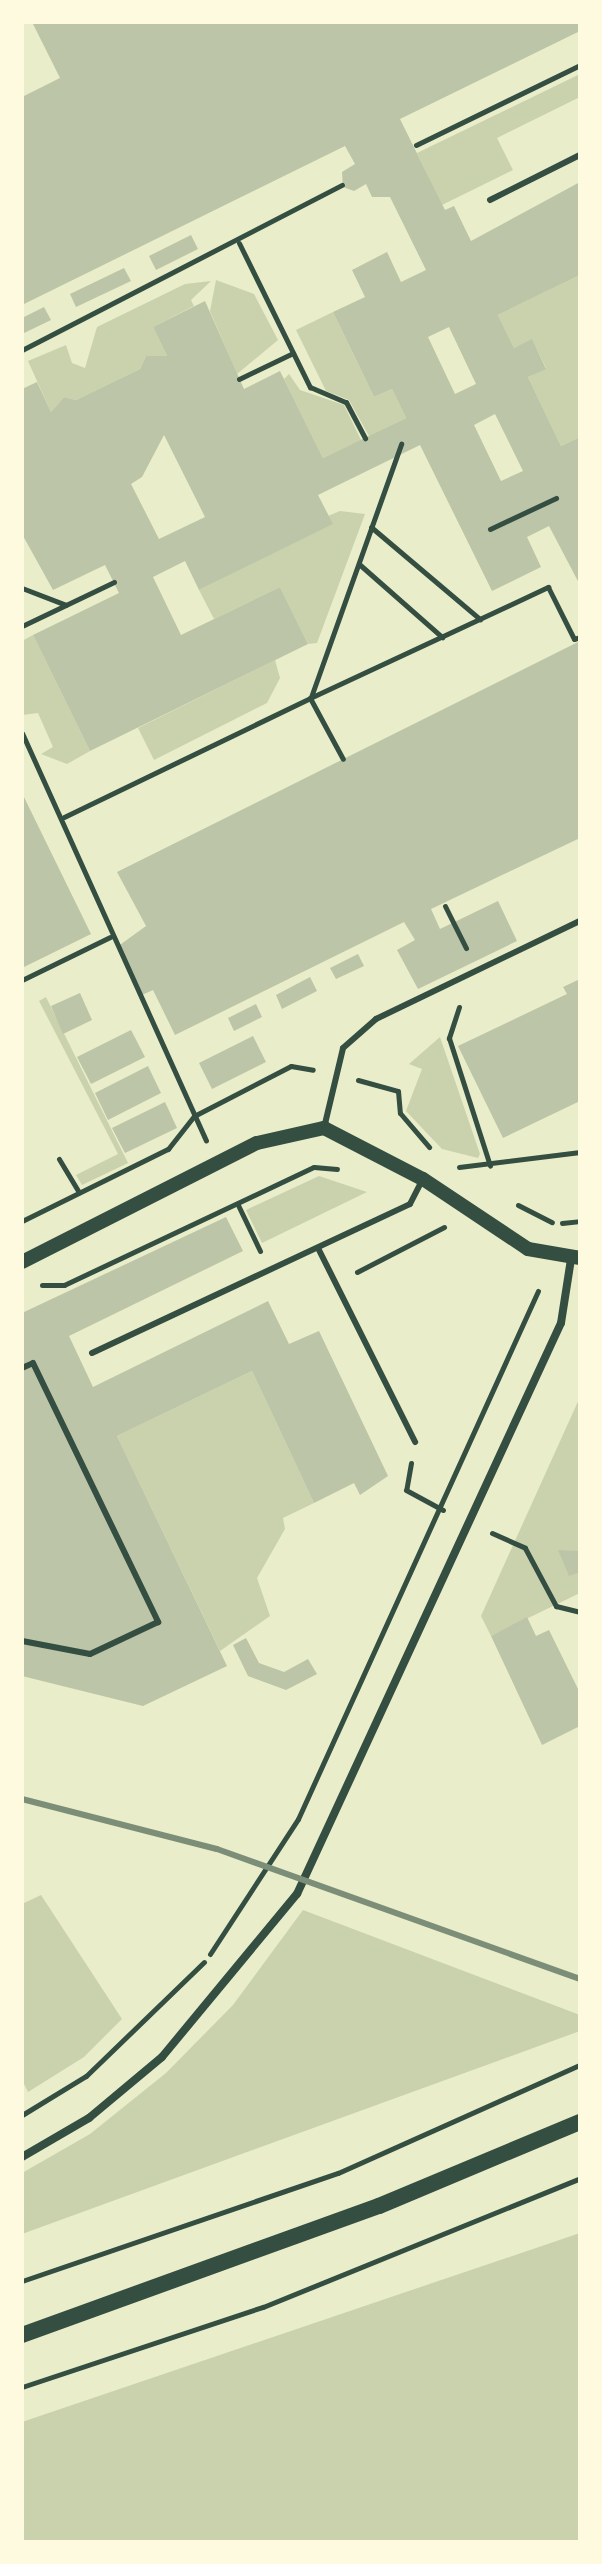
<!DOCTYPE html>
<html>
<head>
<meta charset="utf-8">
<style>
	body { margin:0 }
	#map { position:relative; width:602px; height:2564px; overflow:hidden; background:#e9edc9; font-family:"Fira Sans",sans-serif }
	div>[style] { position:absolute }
	.green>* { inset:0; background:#cad2ad }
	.building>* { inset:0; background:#bcc5a7 }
	.path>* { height:5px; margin:-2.5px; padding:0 2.5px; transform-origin:2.5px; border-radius:2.5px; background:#344e41 }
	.service>* { height:6px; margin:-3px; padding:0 3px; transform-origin:3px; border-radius:3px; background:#344e41 }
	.minor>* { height:8px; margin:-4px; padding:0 4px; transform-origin:4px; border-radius:4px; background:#344e41 }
	.tertiary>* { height:14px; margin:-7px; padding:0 7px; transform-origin:7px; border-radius:7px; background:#344e41 }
	.secondary>* { height:16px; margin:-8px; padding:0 8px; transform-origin:8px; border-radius:8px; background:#344e41 }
	.rail>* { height:6px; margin:-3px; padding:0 3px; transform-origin:3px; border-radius:3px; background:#7c8e77 }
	span { translate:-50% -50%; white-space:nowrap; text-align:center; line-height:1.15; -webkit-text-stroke:8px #fefae0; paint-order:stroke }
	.frame { position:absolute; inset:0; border:24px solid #fefae0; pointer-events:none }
</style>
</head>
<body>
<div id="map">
	<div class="green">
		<div style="clip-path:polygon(580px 74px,580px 97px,497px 138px,513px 170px,442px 205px,417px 153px)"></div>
		<div style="clip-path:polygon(580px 275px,580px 437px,561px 446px,528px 377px,546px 368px,532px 340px,514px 348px,498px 315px)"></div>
		<div style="clip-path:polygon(216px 280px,254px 294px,278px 340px,237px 374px,210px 311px)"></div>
		<div style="clip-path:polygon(211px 281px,191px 300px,194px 306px,153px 327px,167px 356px,146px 356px,140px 369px,76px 400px,64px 397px,51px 412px,28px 361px,66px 345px,72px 363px,85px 368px,97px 327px,185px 284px)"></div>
		<div style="clip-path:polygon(333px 312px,374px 397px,392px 389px,406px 418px,369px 436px,349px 400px,326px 391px,296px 330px)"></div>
		<div style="clip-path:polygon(289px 374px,300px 390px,344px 405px,361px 440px,323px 458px,284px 379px)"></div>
		<div style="clip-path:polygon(340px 511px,365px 514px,317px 643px,308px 644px,280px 587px,214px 619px,199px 590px,332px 524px,328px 516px)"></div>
		<div style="clip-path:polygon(33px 635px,90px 751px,67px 764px,41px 754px,53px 747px,38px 713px,22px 715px,22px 641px)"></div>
		<div style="clip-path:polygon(275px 660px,280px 678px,267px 703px,154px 760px,138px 728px)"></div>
		<div style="clip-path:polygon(46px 997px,128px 1163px,82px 1185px,76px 1175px,118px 1154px,39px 1001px)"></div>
		<div style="clip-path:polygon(440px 1037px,480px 1154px,478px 1158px,442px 1149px,406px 1111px,422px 1069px,409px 1064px)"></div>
		<div style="clip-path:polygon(319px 1176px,367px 1192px,262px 1243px,246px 1210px)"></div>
		<div style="clip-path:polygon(252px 1371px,314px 1503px,283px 1518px,285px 1529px,257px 1578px,270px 1616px,220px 1651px,117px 1436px)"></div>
		<div style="clip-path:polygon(580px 1397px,580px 1593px,491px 1636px,481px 1616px)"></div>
		<div style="clip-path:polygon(41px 1895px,122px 2019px,84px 2057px,28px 2092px,22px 2080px,22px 1904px)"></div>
		<div style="clip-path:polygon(303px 1910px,580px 2015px,580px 2031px,22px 2234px,22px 2173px,90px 2134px,166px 2073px,233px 2005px)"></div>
		<div style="clip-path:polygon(580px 2233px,580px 2542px,22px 2542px,22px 2422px)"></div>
	</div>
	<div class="building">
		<div style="clip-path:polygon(evenodd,32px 22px,580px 22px,580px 31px,400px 119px,445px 210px,454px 206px,471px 241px,580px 182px,580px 275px,498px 315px,514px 348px,532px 339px,546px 369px,528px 377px,561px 446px,580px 437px,580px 585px,549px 526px,527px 537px,541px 567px,492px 591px,420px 445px,318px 495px,333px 524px,199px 590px,185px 561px,153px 577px,181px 635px,280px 587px,308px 644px,90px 751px,33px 635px,119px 593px,105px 565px,53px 590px,22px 534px,22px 389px,37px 382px,51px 412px,64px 397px,76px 400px,140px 369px,146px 356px,167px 356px,153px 327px,205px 301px,244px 389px,280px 371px,323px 458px,406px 418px,392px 389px,374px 397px,333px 312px,365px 297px,352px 270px,387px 252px,401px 282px,426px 270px,390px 197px,372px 197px,366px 184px,354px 191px,343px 187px,342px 172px,355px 164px,345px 146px,22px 305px,22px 97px,60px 78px,32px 22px,449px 327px,476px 384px,455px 394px,428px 337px,449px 327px,32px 22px,495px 414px,523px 471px,501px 481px,474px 425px,495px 414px,32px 22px,164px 435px,205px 517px,159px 539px,131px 484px,142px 477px,164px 435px)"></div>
		<div style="clip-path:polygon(191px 235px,198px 249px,156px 270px,149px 256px)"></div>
		<div style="clip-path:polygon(124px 268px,131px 281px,76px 307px,70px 294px)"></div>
		<div style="clip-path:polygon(44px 307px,51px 320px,22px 334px,22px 318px)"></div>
		<div style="clip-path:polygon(580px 641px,580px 838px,431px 909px,440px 929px,498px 901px,517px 941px,418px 989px,397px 950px,415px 940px,404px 922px,175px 1035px,153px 990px,142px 995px,117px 947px,146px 926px,117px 872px)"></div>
		<div style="clip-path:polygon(22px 793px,91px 934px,22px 968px)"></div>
		<div style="clip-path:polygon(358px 954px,364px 966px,336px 979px,330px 968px)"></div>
		<div style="clip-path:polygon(310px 977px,317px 991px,282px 1009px,276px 995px)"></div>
		<div style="clip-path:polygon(580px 979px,580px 1101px,503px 1138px,458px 1046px,567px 994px,563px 987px)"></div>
		<div style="clip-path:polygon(80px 993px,92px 1020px,63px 1034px,51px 1006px)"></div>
		<div style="clip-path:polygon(256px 1004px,262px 1017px,234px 1031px,228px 1018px)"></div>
		<div style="clip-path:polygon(131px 1030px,145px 1057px,91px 1084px,77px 1057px)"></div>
		<div style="clip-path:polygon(253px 1036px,266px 1062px,212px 1089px,199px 1063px)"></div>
		<div style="clip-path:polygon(148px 1066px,161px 1093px,108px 1120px,95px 1093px)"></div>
		<div style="clip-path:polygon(165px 1102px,177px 1128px,125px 1153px,112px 1128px)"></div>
		<div style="clip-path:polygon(226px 1217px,243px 1251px,69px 1336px,93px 1387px,268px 1301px,289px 1344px,319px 1331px,388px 1476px,360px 1495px,354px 1483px,314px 1503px,252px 1371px,117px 1436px,227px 1666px,143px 1706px,22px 1676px,22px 1313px)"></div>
		<div style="clip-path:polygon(558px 1550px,580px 1551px,580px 1572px,569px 1576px)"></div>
		<div style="clip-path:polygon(527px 1617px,536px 1636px,549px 1630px,580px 1693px,580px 1726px,542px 1745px,491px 1636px)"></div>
		<div style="clip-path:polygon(246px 1638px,259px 1663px,284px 1672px,308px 1659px,317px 1674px,286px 1690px,248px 1676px,233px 1645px)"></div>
	</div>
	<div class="path">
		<div style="left:416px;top:145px;width:182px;rotate:-26deg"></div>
		<div style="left:239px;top:243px;width:161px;rotate:63.8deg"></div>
		<div style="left:310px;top:387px;width:39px;rotate:23deg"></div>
		<div style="left:346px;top:402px;width:41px;rotate:62.2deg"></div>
		<div style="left:22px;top:350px;width:360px;rotate:-27.3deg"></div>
		<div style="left:239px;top:379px;width:60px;rotate:-25.7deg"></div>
		<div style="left:371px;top:527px;width:143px;rotate:40.2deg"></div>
		<div style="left:490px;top:529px;width:73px;rotate:-25.2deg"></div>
		<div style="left:359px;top:564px;width:111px;rotate:41.3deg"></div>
		<div style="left:22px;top:588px;width:47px;rotate:21.1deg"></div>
		<div style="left:22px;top:626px;width:102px;rotate:-25.6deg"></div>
		<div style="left:311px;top:697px;width:269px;rotate:-70.4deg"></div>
		<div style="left:310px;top:698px;width:263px;rotate:-25deg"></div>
		<div style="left:548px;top:587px;width:58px;rotate:63.4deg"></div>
		<div style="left:574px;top:639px;width:6px;rotate:-18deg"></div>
		<div style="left:22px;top:733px;width:447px;rotate:65.7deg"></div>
		<div style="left:64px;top:817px;width:273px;rotate:-25.8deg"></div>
		<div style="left:310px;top:698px;width:69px;rotate:61.6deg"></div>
		<div style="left:445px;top:906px;width:47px;rotate:63.4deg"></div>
		<div style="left:22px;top:980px;width:98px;rotate:-26deg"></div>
		<div style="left:459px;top:1007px;width:33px;rotate:108deg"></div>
		<div style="left:449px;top:1038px;width:134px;rotate:72.2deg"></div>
		<div style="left:358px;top:1080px;width:41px;rotate:15.4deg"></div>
		<div style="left:398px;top:1091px;width:22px;rotate:85deg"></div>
		<div style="left:400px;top:1113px;width:45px;rotate:49.5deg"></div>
		<div style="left:59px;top:1159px;width:39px;rotate:59deg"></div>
		<div style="left:459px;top:1167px;width:122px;rotate:-7.1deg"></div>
		<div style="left:238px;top:1205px;width:51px;rotate:64.4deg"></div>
		<div style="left:518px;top:1205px;width:38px;rotate:27deg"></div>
		<div style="left:22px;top:1221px;width:163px;rotate:-26.3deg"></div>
		<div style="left:168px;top:1149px;width:42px;rotate:-51.8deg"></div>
		<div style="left:194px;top:1116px;width:109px;rotate:-27.3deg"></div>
		<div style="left:291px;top:1066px;width:22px;rotate:10deg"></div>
		<div style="left:562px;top:1223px;width:18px;rotate:-6deg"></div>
		<div style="left:357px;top:1272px;width:98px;rotate:-27.3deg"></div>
		<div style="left:42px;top:1285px;width:22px"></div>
		<div style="left:64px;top:1285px;width:276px;rotate:-25.3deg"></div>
		<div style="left:314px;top:1167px;width:23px;rotate:5deg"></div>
		<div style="left:411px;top:1463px;width:27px;rotate:100deg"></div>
		<div style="left:406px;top:1490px;width:42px;rotate:28.4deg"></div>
		<div style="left:492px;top:1533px;width:36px;rotate:24deg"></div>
		<div style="left:525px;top:1548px;width:66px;rotate:61.9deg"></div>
		<div style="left:556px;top:1606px;width:25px;rotate:14deg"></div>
		<div style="left:210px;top:1954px;width:161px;rotate:-56.9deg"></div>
		<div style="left:298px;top:1819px;width:580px;rotate:-65.56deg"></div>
		<div style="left:22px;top:2115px;width:75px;rotate:-31.4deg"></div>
		<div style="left:86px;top:2076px;width:164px;rotate:-44deg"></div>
		<div style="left:22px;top:2281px;width:334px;rotate:-18.9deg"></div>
		<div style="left:338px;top:2173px;width:265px;rotate:-24.1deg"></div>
		<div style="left:22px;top:2387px;width:254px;rotate:-18.4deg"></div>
		<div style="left:263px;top:2307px;width:342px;rotate:-22.1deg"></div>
	</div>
	<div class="service">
		<div style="left:490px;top:200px;width:101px;rotate:-26.6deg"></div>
		<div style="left:324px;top:1128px;width:82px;rotate:-76.6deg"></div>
		<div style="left:343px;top:1048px;width:44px;rotate:-41.3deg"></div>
		<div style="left:376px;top:1019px;width:226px;rotate:-25.7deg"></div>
		<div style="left:318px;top:1248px;width:217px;rotate:63.4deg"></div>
		<div style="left:92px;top:1353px;width:351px;rotate:-25.1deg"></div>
		<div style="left:410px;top:1204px;width:28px;rotate:-63deg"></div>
		<div style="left:22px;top:1368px;width:12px;rotate:-24deg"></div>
		<div style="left:33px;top:1363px;width:288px;rotate:64.2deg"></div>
		<div style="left:158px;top:1622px;width:75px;rotate:154.8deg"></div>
		<div style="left:90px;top:1654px;width:69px;rotate:-169.2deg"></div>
	</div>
	<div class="minor">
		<div style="left:22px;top:2157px;width:78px;rotate:-30.2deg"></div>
		<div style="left:89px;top:2118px;width:95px;rotate:-39.9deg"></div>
		<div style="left:162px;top:2057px;width:212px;rotate:-50.4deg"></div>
		<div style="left:297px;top:1894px;width:629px;rotate:-65.19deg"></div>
		<div style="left:561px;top:1323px;width:65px;rotate:-81.1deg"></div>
	</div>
	<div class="tertiary">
		<div style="left:22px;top:1262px;width:263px;rotate:-26.9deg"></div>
		<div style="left:257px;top:1143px;width:69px;rotate:-12.6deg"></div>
		<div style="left:324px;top:1128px;width:111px;rotate:27.3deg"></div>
		<div style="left:423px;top:1179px;width:126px;rotate:33.7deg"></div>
		<div style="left:528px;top:1249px;width:53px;rotate:9.8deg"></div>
	</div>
	<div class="secondary">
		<div style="left:22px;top:2335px;width:380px;rotate:-19.9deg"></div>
		<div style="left:379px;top:2206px;width:218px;rotate:-22.7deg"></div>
	</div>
	<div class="rail">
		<div style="left:22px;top:1799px;width:201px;rotate:14.4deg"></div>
		<div style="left:217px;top:1849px;width:386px;rotate:19.7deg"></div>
	</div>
	<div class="frame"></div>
</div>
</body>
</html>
